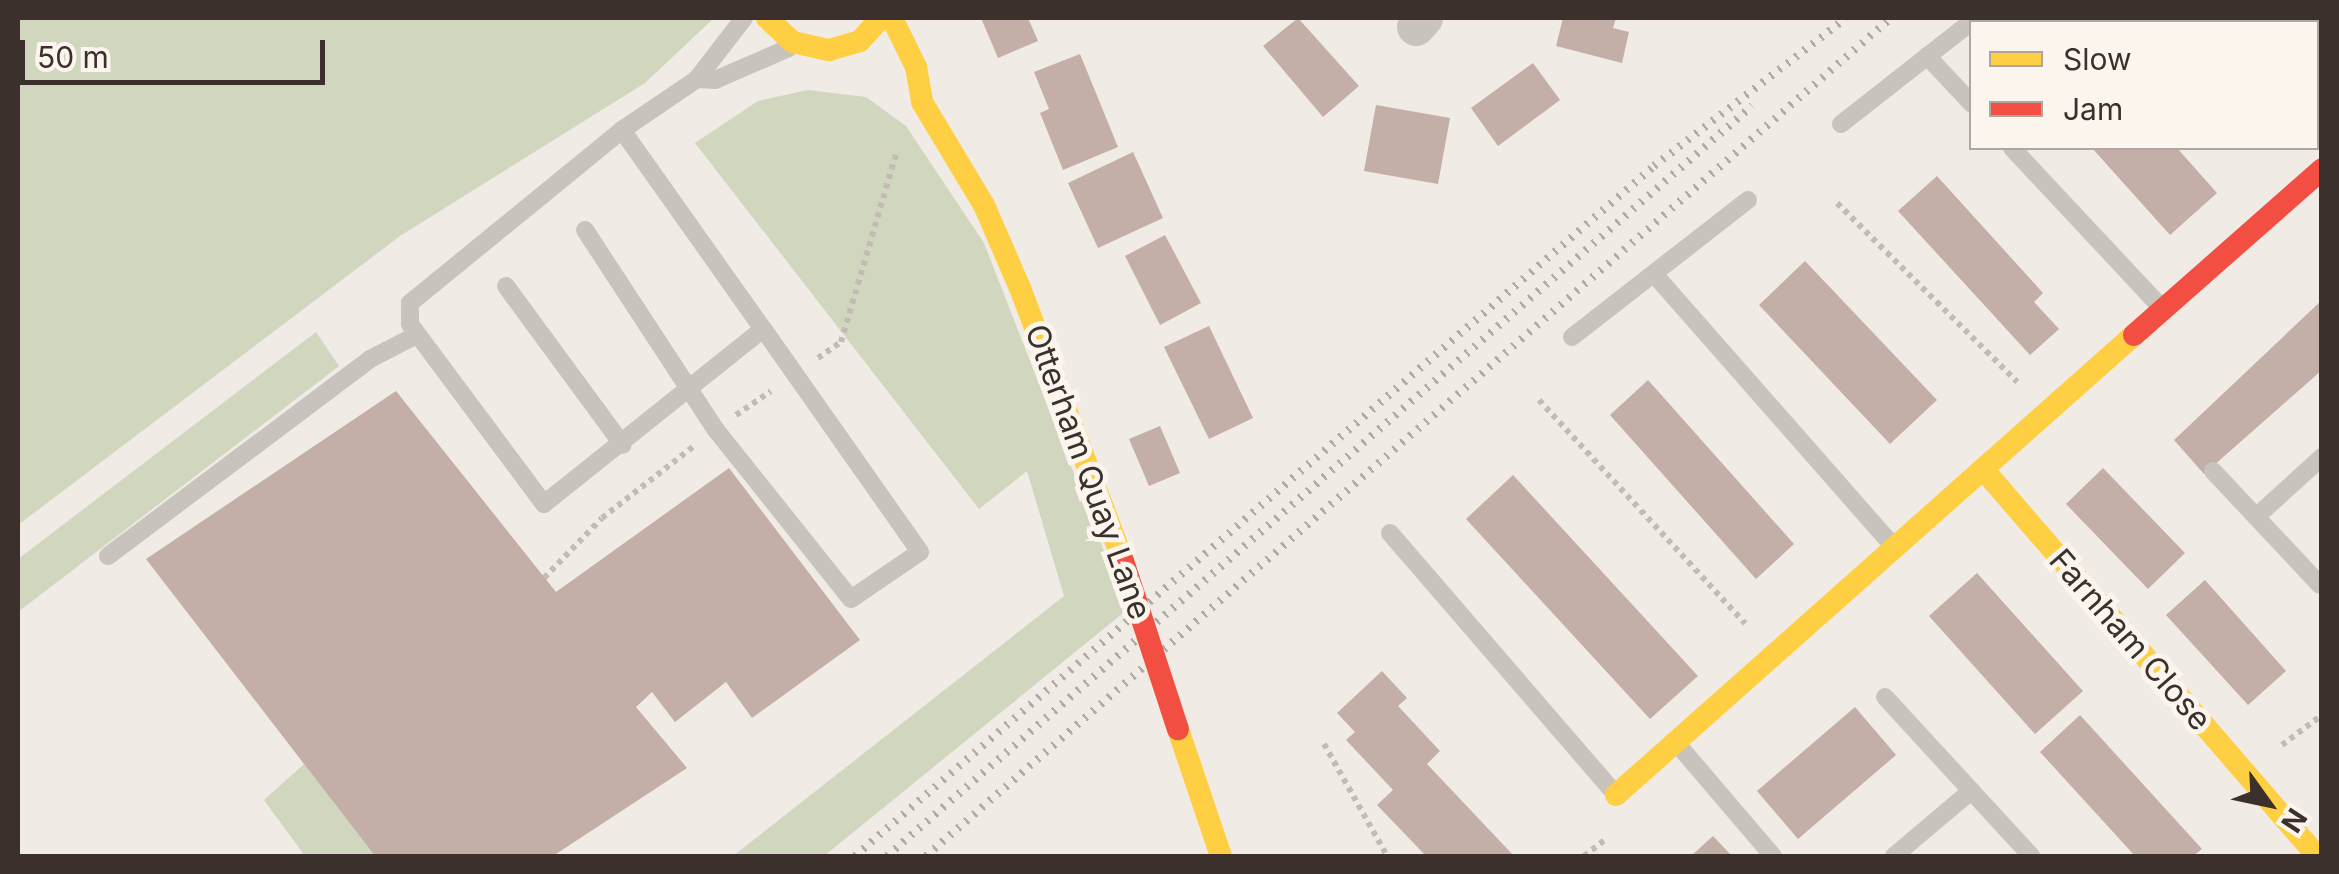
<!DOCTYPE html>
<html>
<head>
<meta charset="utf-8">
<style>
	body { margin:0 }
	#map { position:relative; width:2339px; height:874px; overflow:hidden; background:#f0ebe5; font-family:Inter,sans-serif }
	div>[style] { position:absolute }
	.green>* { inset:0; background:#d1d6bf }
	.building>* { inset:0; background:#c3afa7 }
	.path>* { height:6px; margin-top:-3px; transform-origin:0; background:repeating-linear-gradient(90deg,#c2bbb6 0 5px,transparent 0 10px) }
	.lane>* { height:18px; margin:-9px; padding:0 9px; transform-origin:9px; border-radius:9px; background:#c9c3be }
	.street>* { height:38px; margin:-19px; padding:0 19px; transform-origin:19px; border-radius:19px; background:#c9c3be }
	.slow>* { height:22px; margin:-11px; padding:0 11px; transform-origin:11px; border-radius:11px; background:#ffcf43 }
	.jam>* { height:22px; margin:-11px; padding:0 11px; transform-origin:11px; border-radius:11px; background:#f24e42 }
	.rail>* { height:8px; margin-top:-4px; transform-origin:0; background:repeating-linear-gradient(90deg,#b1aca8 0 2.5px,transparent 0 10.5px) }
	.jam-bridge>* { height:22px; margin:-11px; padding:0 11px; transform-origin:11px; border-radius:11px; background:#f24e42 }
	span { translate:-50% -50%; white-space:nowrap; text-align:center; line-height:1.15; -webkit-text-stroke:10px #fbf5ee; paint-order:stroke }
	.street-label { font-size:32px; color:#3b302b }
	.frame { position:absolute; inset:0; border:20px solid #3b302b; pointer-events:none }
	.legend { position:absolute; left:1969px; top:20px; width:350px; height:130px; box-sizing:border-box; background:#fbf5ee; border:2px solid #aea6a0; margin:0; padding:12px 18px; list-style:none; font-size:30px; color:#3b302b }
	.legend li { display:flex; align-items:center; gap:20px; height:50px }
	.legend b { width:50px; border:2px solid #aea6a0 }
	.north { position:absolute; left:2219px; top:754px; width:100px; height:100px; -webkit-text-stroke:8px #fbf5ee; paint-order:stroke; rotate:123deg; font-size:28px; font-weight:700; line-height:40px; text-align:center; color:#3b302b }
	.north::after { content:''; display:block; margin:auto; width:35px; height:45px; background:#3b302b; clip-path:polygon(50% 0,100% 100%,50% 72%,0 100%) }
	.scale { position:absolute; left:20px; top:40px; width:305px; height:45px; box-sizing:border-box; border:5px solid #3b302b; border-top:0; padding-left:12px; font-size:30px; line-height:35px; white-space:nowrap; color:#3b302b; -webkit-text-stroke:8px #fbf5ee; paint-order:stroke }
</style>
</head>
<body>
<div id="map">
	<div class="green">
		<div style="clip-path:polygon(18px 18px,714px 18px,645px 83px,400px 236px,18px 525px)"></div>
		<div style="clip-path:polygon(808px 90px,866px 97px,906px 126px,984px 243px,1127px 610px,824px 856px,733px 856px,1064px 596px,1027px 471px,979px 509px,695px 143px,758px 101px)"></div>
		<div style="clip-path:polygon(316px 332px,339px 366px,18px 612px,18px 559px)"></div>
		<div style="clip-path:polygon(304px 764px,375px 856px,305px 856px,264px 800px)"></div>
	</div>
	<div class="building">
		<div style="clip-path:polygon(981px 18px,1028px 18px,1038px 41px,998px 58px)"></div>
		<div style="clip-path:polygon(1298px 18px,1359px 86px,1323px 117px,1263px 46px)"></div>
		<div style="clip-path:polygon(1563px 18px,1616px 18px,1613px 28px,1629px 32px,1622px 63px,1556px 46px)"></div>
		<div style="clip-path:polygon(2203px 18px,2274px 18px,2279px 22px,2207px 22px)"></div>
		<div style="clip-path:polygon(1080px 54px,1118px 147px,1063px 170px,1040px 113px,1049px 109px,1034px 72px)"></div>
		<div style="clip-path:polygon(1533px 63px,1560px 100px,1498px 146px,1471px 108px)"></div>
		<div style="clip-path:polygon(1376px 105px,1450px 118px,1438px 184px,1364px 171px)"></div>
		<div style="clip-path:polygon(2092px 148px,2177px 148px,2217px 193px,2170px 235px)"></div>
		<div style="clip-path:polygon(1133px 152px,1163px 218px,1098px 248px,1068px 183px)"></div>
		<div style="clip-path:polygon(1937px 176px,2043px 293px,2034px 302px,2059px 329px,2030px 355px,1898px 211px)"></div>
		<div style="clip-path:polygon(1165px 235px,1201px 303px,1160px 325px,1125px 256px)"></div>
		<div style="clip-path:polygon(1805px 261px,1937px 400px,1890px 444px,1759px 305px)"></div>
		<div style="clip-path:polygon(2322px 300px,2322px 370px,2204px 474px,2174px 440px)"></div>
		<div style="clip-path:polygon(1209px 326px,1253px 418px,1209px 439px,1164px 347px)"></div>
		<div style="clip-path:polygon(1648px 380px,1794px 544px,1756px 579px,1610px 415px)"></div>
		<div style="clip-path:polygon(396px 391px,556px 592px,729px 468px,860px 640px,752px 718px,726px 682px,675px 722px,652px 692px,636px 707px,687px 768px,553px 856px,375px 856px,146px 559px)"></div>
		<div style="clip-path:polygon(1160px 426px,1180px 473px,1149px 486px,1129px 439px)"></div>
		<div style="clip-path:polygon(2103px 468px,2185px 553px,2148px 589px,2066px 504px)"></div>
		<div style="clip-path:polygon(1513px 475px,1698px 676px,1650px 719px,1466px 519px)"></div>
		<div style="clip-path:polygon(1977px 573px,2083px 691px,2035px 734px,1929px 616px)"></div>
		<div style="clip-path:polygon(2205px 580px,2286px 671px,2248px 705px,2166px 615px)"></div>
		<div style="clip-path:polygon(1382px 671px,1407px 698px,1398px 706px,1440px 751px,1427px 764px,1514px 856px,1426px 856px,1377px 805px,1393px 790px,1346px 740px,1355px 732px,1337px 713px)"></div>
		<div style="clip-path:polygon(1855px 707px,1896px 755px,1798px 839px,1757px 791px)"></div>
		<div style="clip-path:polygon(2080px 715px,2202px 849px,2193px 856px,2135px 856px,2040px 752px)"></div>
		<div style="clip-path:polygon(1713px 836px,1732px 856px,1691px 856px)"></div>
	</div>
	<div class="path">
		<div style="left:2162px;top:18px;width:6px;rotate:39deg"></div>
		<div style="left:1837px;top:203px;width:254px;rotate:44.8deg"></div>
		<div style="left:818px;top:358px;width:28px;rotate:-35deg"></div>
		<div style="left:841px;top:342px;width:199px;rotate:-73.7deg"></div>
		<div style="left:1539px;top:400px;width:304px;rotate:47.3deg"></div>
		<div style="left:736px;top:415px;width:42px;rotate:-34.4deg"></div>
		<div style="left:544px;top:578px;width:83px;rotate:-46deg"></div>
		<div style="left:602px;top:518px;width:117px;rotate:-38deg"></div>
		<div style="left:1324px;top:744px;width:129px;rotate:60.6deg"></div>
		<div style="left:2282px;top:745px;width:50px;rotate:-36.9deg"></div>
		<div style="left:1584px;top:856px;width:28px;rotate:-38deg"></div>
	</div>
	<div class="lane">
		<div style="left:1927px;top:56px;width:66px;rotate:46.8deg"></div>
		<div style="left:697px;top:79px;width:18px;rotate:3deg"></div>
		<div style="left:715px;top:80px;width:81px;rotate:-23.4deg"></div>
		<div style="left:1841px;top:124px;width:172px;rotate:-38.1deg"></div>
		<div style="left:622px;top:130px;width:244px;rotate:54.7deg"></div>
		<div style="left:763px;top:329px;width:280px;rotate:141.4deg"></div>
		<div style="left:544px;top:504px;width:224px;rotate:-126.7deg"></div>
		<div style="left:410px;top:324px;width:21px;rotate:-90deg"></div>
		<div style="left:410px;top:303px;width:274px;rotate:-39.2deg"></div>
		<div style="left:622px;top:130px;width:91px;rotate:-34.2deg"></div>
		<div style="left:697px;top:79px;width:77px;rotate:-52.4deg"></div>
		<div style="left:2012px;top:148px;width:215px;rotate:46.9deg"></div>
		<div style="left:585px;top:230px;width:239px;rotate:56.8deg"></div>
		<div style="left:716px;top:430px;width:216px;rotate:51.4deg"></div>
		<div style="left:851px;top:599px;width:83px;rotate:-34.3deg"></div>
		<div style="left:920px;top:552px;width:273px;rotate:-125.1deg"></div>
		<div style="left:1655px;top:275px;width:359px;rotate:48.7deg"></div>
		<div style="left:506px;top:286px;width:197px;rotate:53.7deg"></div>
		<div style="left:1572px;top:337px;width:223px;rotate:-37.9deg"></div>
		<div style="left:2213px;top:471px;width:156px;rotate:46.8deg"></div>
		<div style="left:2256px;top:517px;width:89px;rotate:-42.3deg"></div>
		<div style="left:1390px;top:533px;width:345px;rotate:49.2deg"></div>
		<div style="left:108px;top:556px;width:328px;rotate:-36.9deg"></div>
		<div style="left:370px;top:359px;width:53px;rotate:-27.1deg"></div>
		<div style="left:1885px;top:697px;width:216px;rotate:47.4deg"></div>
		<div style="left:1679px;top:746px;width:145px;rotate:49.5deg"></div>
		<div style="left:1894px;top:856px;width:101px;rotate:-40.2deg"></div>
	</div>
	<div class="street">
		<div style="left:1416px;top:27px;width:12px;rotate:-48deg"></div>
	</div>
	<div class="slow">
		<div style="left:767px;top:18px;width:35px;rotate:43deg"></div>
		<div style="left:793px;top:42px;width:37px;rotate:13deg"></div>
		<div style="left:829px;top:50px;width:32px;rotate:-16deg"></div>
		<div style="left:860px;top:41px;width:31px;rotate:-48deg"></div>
		<div style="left:892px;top:18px;width:55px;rotate:63.9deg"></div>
		<div style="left:916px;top:67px;width:36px;rotate:80deg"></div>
		<div style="left:922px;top:102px;width:120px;rotate:59deg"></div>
		<div style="left:984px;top:205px;width:90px;rotate:66.6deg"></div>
		<div style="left:1020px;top:288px;width:292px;rotate:69.3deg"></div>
		<div style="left:1983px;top:469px;width:511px;rotate:49.2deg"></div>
		<div style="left:1178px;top:729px;width:134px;rotate:71.3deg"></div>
		<div style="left:1616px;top:795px;width:693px;rotate:-41.61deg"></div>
	</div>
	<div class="jam">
		<div style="left:2134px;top:335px;width:251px;rotate:-41.4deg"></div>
	</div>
	<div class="rail">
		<div style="left:855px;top:856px;width:1056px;rotate:-40.81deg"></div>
		<div style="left:1654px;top:166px;width:242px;rotate:-37.6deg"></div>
		<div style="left:887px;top:856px;width:1145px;rotate:-40.93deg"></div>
		<div style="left:926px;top:856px;width:1278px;rotate:-40.97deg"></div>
	</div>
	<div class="jam-bridge">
		<div style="left:1123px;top:561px;width:177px;rotate:71.9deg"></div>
	</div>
	<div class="street-label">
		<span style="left:1088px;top:472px;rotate:70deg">Otterham Quay Lane</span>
		<span style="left:2130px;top:640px;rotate:49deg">Farnham Close</span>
	</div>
	<div class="frame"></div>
	<ul class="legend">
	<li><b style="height:12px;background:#ffcf43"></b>Slow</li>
	<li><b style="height:12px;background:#f24e42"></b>Jam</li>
	</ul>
	<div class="north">N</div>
	<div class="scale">50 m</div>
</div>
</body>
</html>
